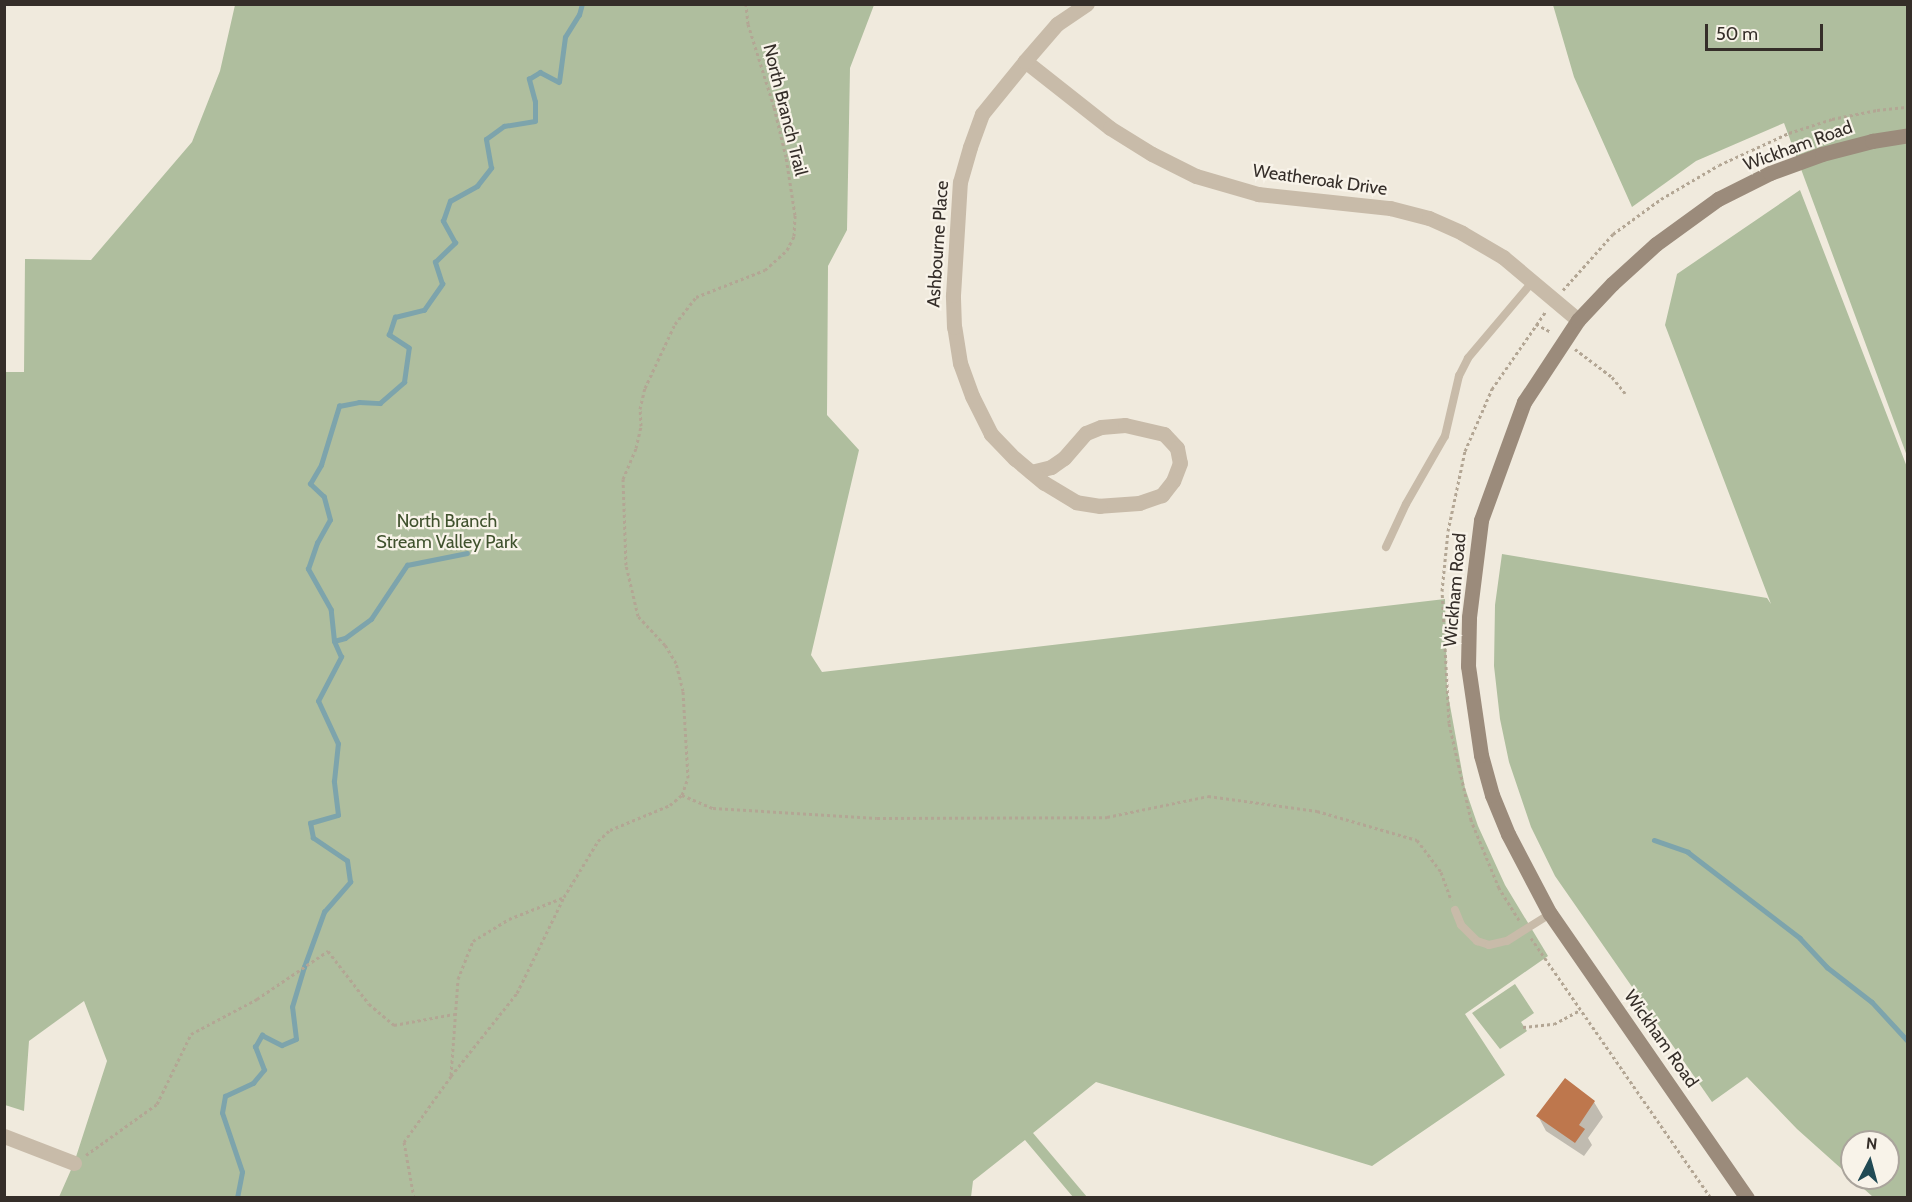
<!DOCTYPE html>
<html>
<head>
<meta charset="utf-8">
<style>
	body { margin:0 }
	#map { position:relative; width:1912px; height:1202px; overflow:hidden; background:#f0eadd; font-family:Cabin,sans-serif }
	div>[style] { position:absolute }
	.green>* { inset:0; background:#afbe9e }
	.shadow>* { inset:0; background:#0003 }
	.stream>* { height:4.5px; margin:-2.25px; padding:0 2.25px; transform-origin:2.25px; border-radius:2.25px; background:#7da4ac }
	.building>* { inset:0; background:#be774d }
	.path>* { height:3px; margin-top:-1.5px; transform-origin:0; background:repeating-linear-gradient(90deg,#b3a694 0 3px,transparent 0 6px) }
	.lane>* { height:8px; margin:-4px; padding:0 4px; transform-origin:4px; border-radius:4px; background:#c8bba9 }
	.street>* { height:15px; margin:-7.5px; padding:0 7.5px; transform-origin:7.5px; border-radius:7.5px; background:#c8bba9 }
	.secondary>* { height:15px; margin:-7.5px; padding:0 7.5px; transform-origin:7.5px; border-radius:7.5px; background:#9b8b7b }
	span { translate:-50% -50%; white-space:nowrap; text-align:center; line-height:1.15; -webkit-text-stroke:4.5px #f8f3e9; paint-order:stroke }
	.street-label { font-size:18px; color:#352e29 }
	.park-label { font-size:18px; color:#40522e }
	.frame { position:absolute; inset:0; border:6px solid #352e29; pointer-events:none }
	.north { position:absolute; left:1840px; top:1130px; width:60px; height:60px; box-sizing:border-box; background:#f8f3e9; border:2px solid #aaa49c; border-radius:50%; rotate:6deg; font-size:16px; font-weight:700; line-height:24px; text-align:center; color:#352e29 }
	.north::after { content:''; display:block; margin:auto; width:21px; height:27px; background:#214a54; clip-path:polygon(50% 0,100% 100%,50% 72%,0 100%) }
	.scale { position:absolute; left:1705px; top:24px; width:118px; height:27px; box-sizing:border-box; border:3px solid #352e29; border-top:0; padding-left:8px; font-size:18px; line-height:21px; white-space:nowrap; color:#352e29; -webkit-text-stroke:4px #f8f3e9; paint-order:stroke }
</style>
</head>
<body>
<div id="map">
	<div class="green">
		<div style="clip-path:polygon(235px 5px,874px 5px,850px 68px,847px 230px,828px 266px,827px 415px,859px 450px,811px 655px,822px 672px,1445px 599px,1447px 689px,1465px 788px,1478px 826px,1505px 885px,1548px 956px,1465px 1014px,1505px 1075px,1372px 1166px,1096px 1082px,1033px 1133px,1087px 1197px,1073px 1197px,1025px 1140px,973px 1181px,971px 1197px,59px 1197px,74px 1163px,107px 1061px,84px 1001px,29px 1041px,24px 1111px,5px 1105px,4px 372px,24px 372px,25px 259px,91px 260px,192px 142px,220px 71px)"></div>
		<div style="clip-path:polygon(1553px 5px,1907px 5px,1907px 456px,1784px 123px,1696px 161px,1632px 207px,1574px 77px)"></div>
		<div style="clip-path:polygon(evenodd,1800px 190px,1907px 467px,1907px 1197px,1873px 1197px,1797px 1129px,1747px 1077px,1712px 1102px,1555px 876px,1531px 827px,1509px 762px,1500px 719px,1494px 666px,1495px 605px,1502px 554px,1767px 598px,1771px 604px,1665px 325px,1677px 274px,1800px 190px,1852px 1142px,1888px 1142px,1888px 1178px,1852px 1178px,1852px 1142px)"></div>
		<div style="clip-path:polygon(1515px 984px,1534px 1013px,1521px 1022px,1527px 1031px,1500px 1049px,1472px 1013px)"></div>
	</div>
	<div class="shadow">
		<div style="clip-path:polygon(1565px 1080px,1594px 1102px,1603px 1117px,1588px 1138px,1592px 1145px,1584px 1156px,1546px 1131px,1538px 1116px)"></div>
	</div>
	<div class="stream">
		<div style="left:334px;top:641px;width:11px;rotate:-15deg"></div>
		<div style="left:345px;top:638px;width:32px;rotate:-36deg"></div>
		<div style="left:371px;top:619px;width:65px;rotate:-56.3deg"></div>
		<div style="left:407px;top:565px;width:61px;rotate:-11.3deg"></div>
		<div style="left:1654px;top:840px;width:36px;rotate:19deg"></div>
		<div style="left:1688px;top:852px;width:141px;rotate:37.5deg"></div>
		<div style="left:1800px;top:938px;width:40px;rotate:47deg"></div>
		<div style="left:1827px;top:967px;width:57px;rotate:37.9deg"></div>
		<div style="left:1872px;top:1002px;width:53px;rotate:47.3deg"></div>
		<div style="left:237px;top:1198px;width:26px;rotate:-79deg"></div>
		<div style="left:242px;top:1172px;width:62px;rotate:-108.7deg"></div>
		<div style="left:222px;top:1113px;width:17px;rotate:-80deg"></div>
		<div style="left:225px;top:1096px;width:31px;rotate:-25deg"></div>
		<div style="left:253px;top:1083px;width:17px;rotate:-50deg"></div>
		<div style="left:264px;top:1070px;width:25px;rotate:-111deg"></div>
		<div style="left:255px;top:1047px;width:14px;rotate:-60deg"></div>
		<div style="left:262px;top:1035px;width:22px;rotate:27deg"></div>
		<div style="left:282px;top:1045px;width:15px;rotate:-23deg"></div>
		<div style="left:296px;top:1039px;width:32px;rotate:-97deg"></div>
		<div style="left:292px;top:1007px;width:42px;rotate:-73.3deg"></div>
		<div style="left:304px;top:967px;width:59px;rotate:-70deg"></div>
		<div style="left:324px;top:912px;width:40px;rotate:-49deg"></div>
		<div style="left:350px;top:882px;width:21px;rotate:-98deg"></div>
		<div style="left:347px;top:861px;width:41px;rotate:-145.9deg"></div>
		<div style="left:313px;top:838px;width:15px;rotate:-101deg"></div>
		<div style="left:310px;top:823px;width:29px;rotate:-16deg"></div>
		<div style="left:338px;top:815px;width:34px;rotate:-97deg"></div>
		<div style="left:334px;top:781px;width:37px;rotate:-84deg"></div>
		<div style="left:338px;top:744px;width:47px;rotate:-114.9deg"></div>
		<div style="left:318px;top:701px;width:50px;rotate:-62.4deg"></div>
		<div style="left:341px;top:657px;width:17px;rotate:-114deg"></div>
		<div style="left:334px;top:641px;width:31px;rotate:-96deg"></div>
		<div style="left:331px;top:610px;width:47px;rotate:-119.3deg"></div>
		<div style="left:308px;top:569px;width:28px;rotate:-71deg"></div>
		<div style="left:317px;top:543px;width:26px;rotate:-61deg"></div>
		<div style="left:330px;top:520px;width:24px;rotate:-105deg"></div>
		<div style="left:324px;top:497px;width:19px;rotate:-137deg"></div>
		<div style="left:310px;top:484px;width:22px;rotate:-60deg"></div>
		<div style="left:321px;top:465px;width:62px;rotate:-73deg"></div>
		<div style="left:339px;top:406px;width:20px;rotate:-11deg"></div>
		<div style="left:359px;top:402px;width:21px;rotate:3deg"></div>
		<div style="left:380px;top:403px;width:32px;rotate:-41deg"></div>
		<div style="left:404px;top:382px;width:34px;rotate:-82deg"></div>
		<div style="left:409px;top:348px;width:24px;rotate:-147deg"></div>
		<div style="left:389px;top:335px;width:19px;rotate:-72deg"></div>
		<div style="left:395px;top:317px;width:30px;rotate:-14deg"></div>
		<div style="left:424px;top:310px;width:32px;rotate:-55deg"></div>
		<div style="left:442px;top:284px;width:23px;rotate:-108deg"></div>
		<div style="left:435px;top:262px;width:28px;rotate:-44deg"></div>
		<div style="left:455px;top:243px;width:25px;rotate:-119deg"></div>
		<div style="left:443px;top:221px;width:21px;rotate:-71deg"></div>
		<div style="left:450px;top:201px;width:31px;rotate:-29deg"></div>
		<div style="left:477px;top:186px;width:23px;rotate:-52deg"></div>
		<div style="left:491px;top:168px;width:29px;rotate:-100deg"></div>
		<div style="left:486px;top:139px;width:22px;rotate:-36deg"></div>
		<div style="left:504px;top:126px;width:31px;rotate:-9deg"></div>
		<div style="left:535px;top:121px;width:19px;rotate:-90deg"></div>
		<div style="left:535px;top:102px;width:24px;rotate:-105deg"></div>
		<div style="left:529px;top:79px;width:13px;rotate:-32deg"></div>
		<div style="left:540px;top:72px;width:21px;rotate:28deg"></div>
		<div style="left:559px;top:82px;width:45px;rotate:-82.4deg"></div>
		<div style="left:565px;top:37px;width:26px;rotate:-58deg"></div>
		<div style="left:579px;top:15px;width:11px;rotate:-75deg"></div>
	</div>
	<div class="building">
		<div style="clip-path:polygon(1565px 1078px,1595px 1101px,1579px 1125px,1585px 1129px,1575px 1143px,1536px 1116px)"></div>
	</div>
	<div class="path">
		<div style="left:1563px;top:290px;width:75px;rotate:-48.2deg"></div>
		<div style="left:1613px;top:234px;width:59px;rotate:-36.1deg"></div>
		<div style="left:1661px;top:199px;width:67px;rotate:-30.4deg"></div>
		<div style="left:1719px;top:165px;width:77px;rotate:-24.6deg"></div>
		<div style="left:1789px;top:133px;width:45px;rotate:-18deg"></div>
		<div style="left:1832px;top:119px;width:46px;rotate:-11.3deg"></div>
		<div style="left:1877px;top:110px;width:31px;rotate:-6deg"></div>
		<div style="left:1536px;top:324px;width:17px;rotate:28deg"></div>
		<div style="left:1575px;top:349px;width:46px;rotate:37.1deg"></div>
		<div style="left:1612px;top:377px;width:21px;rotate:51deg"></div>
		<div style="left:682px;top:795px;width:34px;rotate:23deg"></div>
		<div style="left:713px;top:808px;width:164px;rotate:3.5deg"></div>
		<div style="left:877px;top:818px;width:230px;rotate:-0.2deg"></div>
		<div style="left:1107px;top:817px;width:103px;rotate:-11.7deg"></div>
		<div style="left:1208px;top:796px;width:110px;rotate:7.8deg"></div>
		<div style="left:1317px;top:811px;width:104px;rotate:16.2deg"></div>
		<div style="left:1417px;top:840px;width:40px;rotate:53deg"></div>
		<div style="left:1441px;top:872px;width:30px;rotate:70deg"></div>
		<div style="left:1519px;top:920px;width:38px;rotate:-122deg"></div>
		<div style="left:1499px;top:888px;width:74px;rotate:-112.4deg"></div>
		<div style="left:1471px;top:820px;width:99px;rotate:-102.8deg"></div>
		<div style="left:1449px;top:723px;width:132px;rotate:-93deg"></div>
		<div style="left:1442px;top:591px;width:60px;rotate:-84.3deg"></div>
		<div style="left:1448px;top:531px;width:82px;rotate:-78deg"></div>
		<div style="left:1465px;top:451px;width:68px;rotate:-66.5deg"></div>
		<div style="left:1492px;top:389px;width:95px;rotate:-55.3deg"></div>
		<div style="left:1531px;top:938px;width:316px;rotate:55.3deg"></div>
		<div style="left:1523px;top:1027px;width:31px;rotate:-6deg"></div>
		<div style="left:1554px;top:1024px;width:30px;rotate:-28deg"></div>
		<div style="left:451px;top:1075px;width:96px;rotate:-85.8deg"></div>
		<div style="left:458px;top:979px;width:41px;rotate:-68.5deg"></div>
		<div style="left:473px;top:941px;width:42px;rotate:-31.4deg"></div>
		<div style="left:509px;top:919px;width:57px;rotate:-21.6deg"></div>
		<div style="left:86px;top:1155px;width:87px;rotate:-35.7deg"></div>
		<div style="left:157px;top:1104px;width:78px;rotate:-64.1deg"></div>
		<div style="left:191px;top:1034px;width:75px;rotate:-27.9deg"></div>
		<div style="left:257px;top:999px;width:86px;rotate:-34.1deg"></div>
		<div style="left:328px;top:951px;width:67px;rotate:52.3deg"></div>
		<div style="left:369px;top:1004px;width:33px;rotate:40deg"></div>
		<div style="left:394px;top:1025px;width:61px;rotate:-10.4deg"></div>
		<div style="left:414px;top:1198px;width:57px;rotate:-100.1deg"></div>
		<div style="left:404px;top:1142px;width:81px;rotate:-54.5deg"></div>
		<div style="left:451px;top:1076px;width:106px;rotate:-51.5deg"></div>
		<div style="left:517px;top:993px;width:107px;rotate:-63.9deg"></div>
		<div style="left:564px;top:897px;width:66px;rotate:-58.7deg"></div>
		<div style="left:598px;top:841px;width:16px;rotate:-43deg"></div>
		<div style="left:610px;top:830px;width:65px;rotate:-22.6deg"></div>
		<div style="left:670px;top:805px;width:16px;rotate:-40deg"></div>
		<div style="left:682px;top:795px;width:18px;rotate:-71deg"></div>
		<div style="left:688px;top:778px;width:87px;rotate:-93.3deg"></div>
		<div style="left:683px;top:691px;width:29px;rotate:-104deg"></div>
		<div style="left:676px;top:663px;width:21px;rotate:-121deg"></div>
		<div style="left:665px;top:645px;width:40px;rotate:-133deg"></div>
		<div style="left:638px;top:616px;width:52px;rotate:-103.2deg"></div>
		<div style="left:626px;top:565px;width:86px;rotate:-92deg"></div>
		<div style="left:623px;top:479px;width:34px;rotate:-67deg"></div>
		<div style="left:636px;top:448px;width:23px;rotate:-77deg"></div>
		<div style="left:641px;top:426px;width:17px;rotate:-93deg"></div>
		<div style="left:640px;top:409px;width:22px;rotate:-77deg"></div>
		<div style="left:645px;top:388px;width:71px;rotate:-64.9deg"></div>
		<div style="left:675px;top:324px;width:34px;rotate:-52deg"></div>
		<div style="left:696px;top:297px;width:74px;rotate:-21.4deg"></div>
		<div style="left:765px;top:270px;width:30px;rotate:-42deg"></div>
		<div style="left:787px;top:250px;width:16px;rotate:-63deg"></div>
		<div style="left:794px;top:236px;width:21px;rotate:-87deg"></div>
		<div style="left:795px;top:215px;width:59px;rotate:-98.8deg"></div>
		<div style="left:786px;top:157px;width:51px;rotate:-103.5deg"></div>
		<div style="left:774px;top:107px;width:87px;rotate:-107.4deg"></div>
		<div style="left:748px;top:24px;width:20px;rotate:-96deg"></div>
	</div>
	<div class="lane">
		<div style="left:1386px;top:547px;width:47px;rotate:-65.1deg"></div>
		<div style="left:1406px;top:504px;width:78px;rotate:-60.2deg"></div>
		<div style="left:1445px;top:436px;width:62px;rotate:-76.9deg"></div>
		<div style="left:1459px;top:376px;width:20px;rotate:-63deg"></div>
		<div style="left:1468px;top:358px;width:101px;rotate:-49.8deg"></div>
		<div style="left:1455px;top:910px;width:16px;rotate:68deg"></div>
		<div style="left:1461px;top:925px;width:23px;rotate:45deg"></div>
		<div style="left:1477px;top:941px;width:13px;rotate:18deg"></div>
		<div style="left:1489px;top:945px;width:18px;rotate:-13deg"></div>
		<div style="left:1507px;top:941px;width:51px;rotate:-32.1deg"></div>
	</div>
	<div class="street">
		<div style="left:1025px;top:61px;width:108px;rotate:38.2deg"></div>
		<div style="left:1110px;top:128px;width:49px;rotate:31.8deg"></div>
		<div style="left:1152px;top:154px;width:49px;rotate:26.6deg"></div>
		<div style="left:1196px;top:176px;width:65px;rotate:16.2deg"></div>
		<div style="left:1258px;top:194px;width:133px;rotate:6.1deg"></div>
		<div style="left:1390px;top:208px;width:40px;rotate:14.4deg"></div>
		<div style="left:1429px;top:218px;width:36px;rotate:24deg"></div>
		<div style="left:1462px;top:233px;width:48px;rotate:30.3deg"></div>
		<div style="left:1503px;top:257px;width:98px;rotate:40deg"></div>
		<div style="left:1031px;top:472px;width:21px;rotate:-14deg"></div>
		<div style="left:1051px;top:467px;width:16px;rotate:-35deg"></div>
		<div style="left:1064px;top:458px;width:33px;rotate:-49deg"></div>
		<div style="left:1086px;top:433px;width:16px;rotate:-22deg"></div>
		<div style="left:1101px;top:427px;width:24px;rotate:-5deg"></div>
		<div style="left:1125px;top:425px;width:40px;rotate:13deg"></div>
		<div style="left:1164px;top:434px;width:19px;rotate:47deg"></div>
		<div style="left:1177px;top:448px;width:15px;rotate:79deg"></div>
		<div style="left:1180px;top:463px;width:19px;rotate:111deg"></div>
		<div style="left:1173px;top:481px;width:18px;rotate:128deg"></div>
		<div style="left:1162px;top:495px;width:24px;rotate:161deg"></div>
		<div style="left:1139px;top:503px;width:39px;rotate:176deg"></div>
		<div style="left:1100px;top:506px;width:24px;rotate:-171deg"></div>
		<div style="left:1076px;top:502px;width:37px;rotate:-149deg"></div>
		<div style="left:1044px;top:483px;width:38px;rotate:-140deg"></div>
		<div style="left:1015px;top:459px;width:35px;rotate:-134deg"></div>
		<div style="left:991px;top:434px;width:42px;rotate:-116.6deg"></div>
		<div style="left:972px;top:396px;width:35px;rotate:-110deg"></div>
		<div style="left:960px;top:363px;width:36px;rotate:-99deg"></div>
		<div style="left:954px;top:327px;width:32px;rotate:-92deg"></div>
		<div style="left:953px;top:295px;width:113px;rotate:-86.5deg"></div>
		<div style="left:960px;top:182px;width:36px;rotate:-74deg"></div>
		<div style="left:970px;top:147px;width:35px;rotate:-70deg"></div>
		<div style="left:982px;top:114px;width:68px;rotate:-50.9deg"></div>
		<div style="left:1025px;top:61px;width:49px;rotate:-49.1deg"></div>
		<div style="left:1057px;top:24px;width:36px;rotate:-34deg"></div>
		<div style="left:4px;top:1136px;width:75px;rotate:21.1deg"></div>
	</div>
	<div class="secondary">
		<div style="left:1747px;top:1198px;width:346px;rotate:-124.7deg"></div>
		<div style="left:1550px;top:914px;width:90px;rotate:-117.7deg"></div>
		<div style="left:1508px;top:834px;width:42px;rotate:-112.3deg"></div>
		<div style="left:1492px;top:795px;width:41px;rotate:-105.4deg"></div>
		<div style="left:1481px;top:755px;width:90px;rotate:-98.3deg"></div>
		<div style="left:1468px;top:666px;width:49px;rotate:-88.8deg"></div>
		<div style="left:1469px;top:617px;width:98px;rotate:-82.9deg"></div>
		<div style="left:1481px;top:520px;width:126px;rotate:-70deg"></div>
		<div style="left:1524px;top:402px;width:98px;rotate:-56.6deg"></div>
		<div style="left:1578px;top:320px;width:50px;rotate:-46.6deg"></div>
		<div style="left:1612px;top:284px;width:59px;rotate:-42.3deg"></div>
		<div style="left:1656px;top:244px;width:77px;rotate:-36deg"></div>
		<div style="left:1718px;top:199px;width:58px;rotate:-26.6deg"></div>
		<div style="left:1770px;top:173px;width:55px;rotate:-20.1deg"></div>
		<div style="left:1822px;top:154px;width:52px;rotate:-14.6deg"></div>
		<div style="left:1872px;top:141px;width:36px;rotate:-9deg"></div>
	</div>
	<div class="street-label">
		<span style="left:785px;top:110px;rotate:76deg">North Branch Trail</span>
		<span style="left:1798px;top:146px;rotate:-20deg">Wickham Road</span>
		<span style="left:1320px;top:180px;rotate:8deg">Weatheroak Drive</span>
		<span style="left:938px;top:244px;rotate:-86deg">Ashbourne Place</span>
		<span style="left:1455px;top:590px;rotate:-85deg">Wickham Road</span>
		<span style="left:1661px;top:1039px;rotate:55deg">Wickham Road</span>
	</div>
	<div class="park-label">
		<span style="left:447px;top:532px">North Branch<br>Stream Valley Park</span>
	</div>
	<div class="frame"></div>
	<div class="north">N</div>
	<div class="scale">50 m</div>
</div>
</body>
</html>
